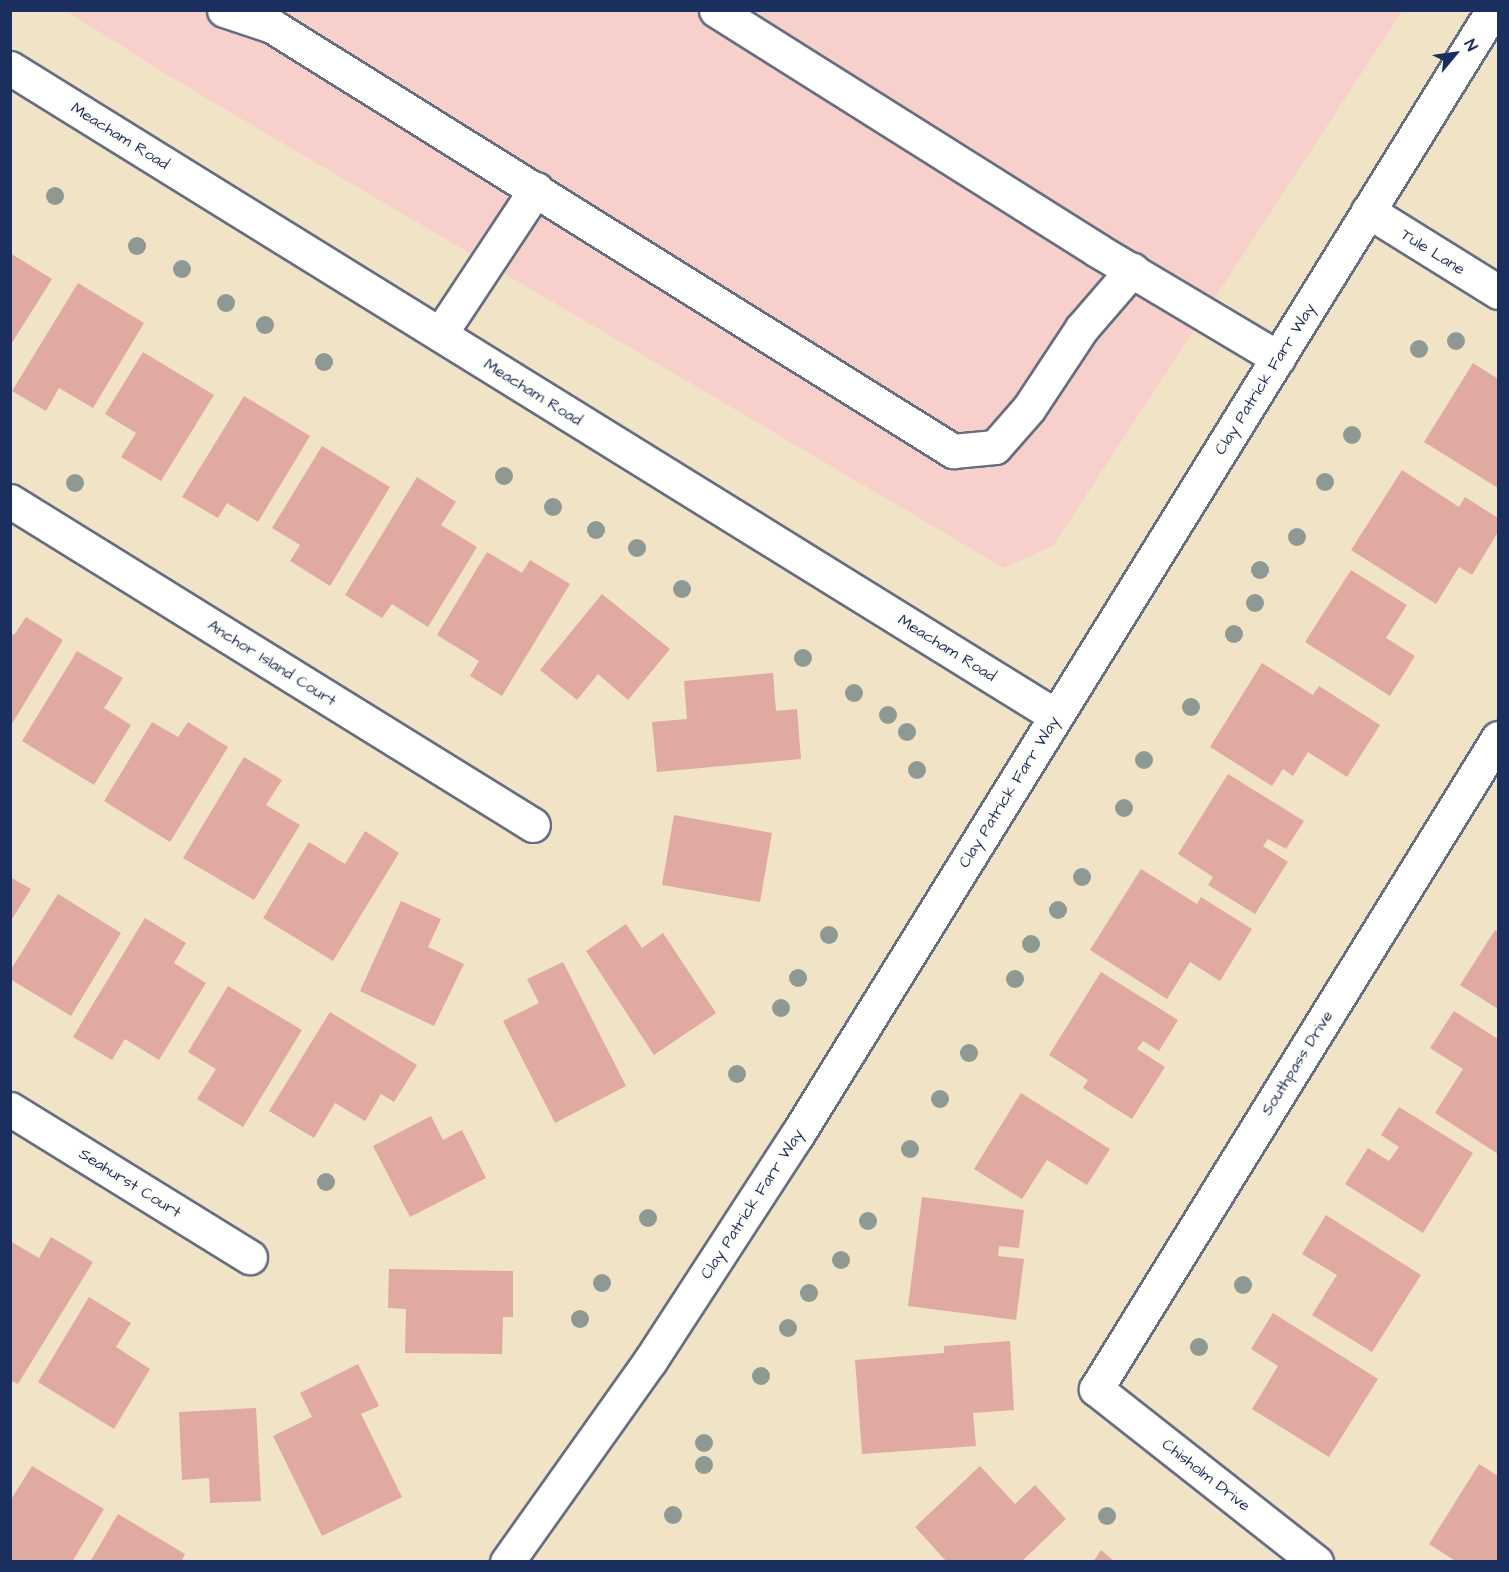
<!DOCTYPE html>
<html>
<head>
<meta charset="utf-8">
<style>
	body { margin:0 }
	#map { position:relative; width:1509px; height:1572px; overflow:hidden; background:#f1e3c6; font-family:"Architects Daughter",sans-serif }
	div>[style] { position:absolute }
	.built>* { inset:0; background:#f7d0cc }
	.building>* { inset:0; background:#e0aaa2 }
	.roads { filter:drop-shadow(2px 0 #666e82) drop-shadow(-2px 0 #666e82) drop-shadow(0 2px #666e82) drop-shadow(0 -2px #666e82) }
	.minor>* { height:33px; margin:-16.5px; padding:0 16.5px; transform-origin:16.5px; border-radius:16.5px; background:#fff }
	.trees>* { width:18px; height:18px; margin:-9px; border-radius:50%; background:#8d9992 }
	span { translate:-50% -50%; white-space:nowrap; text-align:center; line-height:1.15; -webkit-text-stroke:4.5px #fdfcf7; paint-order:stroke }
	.street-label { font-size:16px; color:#1b2f5e }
	.frame { position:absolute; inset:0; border:12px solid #1b2f5e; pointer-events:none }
	.north { position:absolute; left:1425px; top:24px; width:60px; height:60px; -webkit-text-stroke:4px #fdfcf7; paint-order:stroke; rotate:61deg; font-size:16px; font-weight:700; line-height:24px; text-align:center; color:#1b2f5e }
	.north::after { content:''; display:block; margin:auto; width:21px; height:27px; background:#1b2f5e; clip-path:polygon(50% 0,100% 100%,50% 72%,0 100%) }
</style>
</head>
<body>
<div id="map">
	<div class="built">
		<div style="clip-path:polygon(66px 11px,1402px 11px,1053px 546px,1004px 568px,179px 82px)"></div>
	</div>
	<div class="building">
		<div style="clip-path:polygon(10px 253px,52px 279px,10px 346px)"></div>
		<div style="clip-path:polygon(78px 283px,144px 323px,93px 408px,59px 388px,46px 411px,12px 391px)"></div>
		<div style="clip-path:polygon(143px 352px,214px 395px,161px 481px,121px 457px,136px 433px,105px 414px)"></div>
		<div style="clip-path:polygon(1473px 363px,1498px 379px,1498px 488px,1424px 442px)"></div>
		<div style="clip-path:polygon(244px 396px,310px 436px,258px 522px,227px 503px,218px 518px,182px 497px)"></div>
		<div style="clip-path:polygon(322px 446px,390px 487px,330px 586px,290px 561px,300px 545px,272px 528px)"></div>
		<div style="clip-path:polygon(1402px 470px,1459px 507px,1465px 497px,1498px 518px,1498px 532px,1472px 575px,1459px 567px,1436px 604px,1351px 550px)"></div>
		<div style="clip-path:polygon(417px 477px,456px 502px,441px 525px,477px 547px,428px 627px,392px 604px,382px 618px,345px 595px)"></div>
		<div style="clip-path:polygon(487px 552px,522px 573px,530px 560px,570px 584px,502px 696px,470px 676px,479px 661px,437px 635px)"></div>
		<div style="clip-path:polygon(1351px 570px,1407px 605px,1386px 638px,1415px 656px,1390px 696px,1305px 642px)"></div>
		<div style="clip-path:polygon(602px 594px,670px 649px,628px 700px,598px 674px,577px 700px,540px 670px)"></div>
		<div style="clip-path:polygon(26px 617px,63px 640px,10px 727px,10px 633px,14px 635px)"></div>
		<div style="clip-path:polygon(77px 651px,123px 678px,104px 708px,131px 725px,94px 785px,22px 741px)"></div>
		<div style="clip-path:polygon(1262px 663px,1313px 695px,1319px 686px,1380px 725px,1347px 777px,1308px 752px,1293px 776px,1283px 769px,1272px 786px,1210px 747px)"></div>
		<div style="clip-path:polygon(773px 673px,776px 711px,797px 709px,801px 759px,657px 772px,652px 722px,687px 719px,684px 681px)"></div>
		<div style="clip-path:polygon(152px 722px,178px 737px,188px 722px,228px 747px,170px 842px,104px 801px)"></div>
		<div style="clip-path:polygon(244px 757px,282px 780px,266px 805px,300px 825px,254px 900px,183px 858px)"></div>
		<div style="clip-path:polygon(1228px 774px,1304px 821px,1286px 849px,1268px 839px,1263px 846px,1288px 862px,1255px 914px,1208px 885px,1213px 877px,1178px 854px)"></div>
		<div style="clip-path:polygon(674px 815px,772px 833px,760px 902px,662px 885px)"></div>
		<div style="clip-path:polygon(365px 831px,399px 853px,333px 961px,263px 918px,309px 842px,345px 864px)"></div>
		<div style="clip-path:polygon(1141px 869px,1197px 904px,1201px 897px,1252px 929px,1220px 981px,1190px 962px,1167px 999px,1090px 950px)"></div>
		<div style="clip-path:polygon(10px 877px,31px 889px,10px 922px)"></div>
		<div style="clip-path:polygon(58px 894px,121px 933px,71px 1016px,10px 979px,10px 971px)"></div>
		<div style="clip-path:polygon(401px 901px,441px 919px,428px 947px,464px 964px,434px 1026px,360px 991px)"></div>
		<div style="clip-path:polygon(145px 918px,186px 943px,174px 963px,206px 983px,159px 1060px,125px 1039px,112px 1060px,73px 1037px)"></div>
		<div style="clip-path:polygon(626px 924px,642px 948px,663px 933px,716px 1013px,654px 1055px,586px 951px)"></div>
		<div style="clip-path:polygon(1495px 930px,1498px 932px,1498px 1009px,1460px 985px)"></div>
		<div style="clip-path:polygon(563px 962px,626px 1086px,555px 1123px,503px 1021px,539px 1003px,527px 979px)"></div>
		<div style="clip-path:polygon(1101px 972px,1178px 1020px,1159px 1051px,1143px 1041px,1137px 1049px,1165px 1067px,1132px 1119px,1083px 1088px,1088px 1080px,1049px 1055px)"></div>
		<div style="clip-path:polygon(228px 986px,302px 1030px,243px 1127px,197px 1099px,216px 1069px,188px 1052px)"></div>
		<div style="clip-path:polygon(1454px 1011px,1498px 1039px,1498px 1154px,1435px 1113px,1463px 1069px,1430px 1048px)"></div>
		<div style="clip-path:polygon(330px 1012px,417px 1065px,394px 1102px,381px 1094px,365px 1121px,335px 1103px,314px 1138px,269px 1111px)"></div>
		<div style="clip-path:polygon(1021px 1093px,1110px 1149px,1087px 1185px,1047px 1160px,1022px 1199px,974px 1169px)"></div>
		<div style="clip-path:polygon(1399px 1107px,1473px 1153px,1423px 1233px,1345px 1184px,1368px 1148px,1389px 1161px,1399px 1147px,1381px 1135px)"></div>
		<div style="clip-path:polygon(431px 1116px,443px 1140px,462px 1130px,486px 1178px,410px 1217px,373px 1146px)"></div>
		<div style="clip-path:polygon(922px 1197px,1024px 1210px,1019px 1248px,999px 1246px,998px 1256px,1024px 1259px,1016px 1320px,908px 1306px)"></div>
		<div style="clip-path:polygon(1326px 1215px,1421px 1275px,1372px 1352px,1312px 1315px,1337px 1275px,1302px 1254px)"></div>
		<div style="clip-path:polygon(51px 1237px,93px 1262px,18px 1384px,10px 1380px,10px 1241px,39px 1258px)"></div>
		<div style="clip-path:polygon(389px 1269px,513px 1271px,513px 1317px,503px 1317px,502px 1354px,405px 1353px,406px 1309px,388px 1308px)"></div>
		<div style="clip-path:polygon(89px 1297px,131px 1323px,116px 1347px,150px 1369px,114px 1429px,38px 1382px)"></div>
		<div style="clip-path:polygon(1273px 1313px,1378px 1379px,1329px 1457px,1252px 1409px,1278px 1366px,1251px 1349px)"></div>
		<div style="clip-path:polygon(1010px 1341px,1014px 1410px,973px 1413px,976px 1446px,862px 1454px,855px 1360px,944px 1353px,944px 1346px)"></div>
		<div style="clip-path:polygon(358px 1364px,379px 1406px,361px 1414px,402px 1497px,322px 1536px,273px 1436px,312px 1417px,300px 1393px)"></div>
		<div style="clip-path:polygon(256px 1408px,261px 1501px,210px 1503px,209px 1478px,182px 1480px,179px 1412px)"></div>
		<div style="clip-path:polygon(1479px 1464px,1498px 1476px,1498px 1562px,1457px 1562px,1429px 1544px)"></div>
		<div style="clip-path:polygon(32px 1466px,104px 1509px,72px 1562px,10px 1562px,10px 1501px)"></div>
		<div style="clip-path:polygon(980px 1466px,1015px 1504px,1035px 1485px,1066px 1519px,1021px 1562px,947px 1562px,915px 1527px)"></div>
		<div style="clip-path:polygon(118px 1514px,185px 1554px,181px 1562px,90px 1562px)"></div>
		<div style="clip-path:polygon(1101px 1550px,1115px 1562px,1093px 1562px)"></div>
	</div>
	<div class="roads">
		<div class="minor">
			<div style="left:224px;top:10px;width:51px;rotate:18.4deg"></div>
			<div style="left:272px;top:26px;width:803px;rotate:31.97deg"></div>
			<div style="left:953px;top:451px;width:42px;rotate:-5.4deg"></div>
			<div style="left:995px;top:447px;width:52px;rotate:-48.9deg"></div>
			<div style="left:1029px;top:408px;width:96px;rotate:-56.5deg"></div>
			<div style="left:1082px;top:328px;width:77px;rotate:-49.2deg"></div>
			<div style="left:716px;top:10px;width:450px;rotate:32.2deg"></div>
			<div style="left:1097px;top:250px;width:211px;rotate:30.8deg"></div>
			<div style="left:10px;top:68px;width:1230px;rotate:31.78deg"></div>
			<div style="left:1368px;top:211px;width:153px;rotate:31.9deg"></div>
			<div style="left:440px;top:334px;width:174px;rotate:-56.5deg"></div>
			<div style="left:10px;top:501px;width:615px;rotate:31.78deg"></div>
			<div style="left:10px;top:1109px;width:282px;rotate:31.7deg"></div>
			<div style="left:507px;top:1562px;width:247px;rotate:-54.6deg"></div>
			<div style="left:650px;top:1361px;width:270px;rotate:-57deg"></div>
			<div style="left:797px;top:1135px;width:1323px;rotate:-58.26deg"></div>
			<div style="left:1316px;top:1562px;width:280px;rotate:-141.8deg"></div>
			<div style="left:1096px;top:1389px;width:765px;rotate:-58.3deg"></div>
		</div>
	</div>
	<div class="trees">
		<div style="left:55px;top:196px"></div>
		<div style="left:137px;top:246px"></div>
		<div style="left:182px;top:269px"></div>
		<div style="left:226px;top:303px"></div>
		<div style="left:265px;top:325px"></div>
		<div style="left:1456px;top:341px"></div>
		<div style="left:1419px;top:349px"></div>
		<div style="left:324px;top:362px"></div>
		<div style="left:1352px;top:435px"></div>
		<div style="left:504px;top:476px"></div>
		<div style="left:1325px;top:482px"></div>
		<div style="left:75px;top:483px"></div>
		<div style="left:553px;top:507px"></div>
		<div style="left:596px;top:530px"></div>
		<div style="left:1297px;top:537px"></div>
		<div style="left:637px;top:548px"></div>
		<div style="left:1260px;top:570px"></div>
		<div style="left:682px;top:589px"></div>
		<div style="left:1255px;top:603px"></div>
		<div style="left:1234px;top:634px"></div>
		<div style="left:803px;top:658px"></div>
		<div style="left:854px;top:693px"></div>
		<div style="left:1191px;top:707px"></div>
		<div style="left:888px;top:715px"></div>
		<div style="left:907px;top:732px"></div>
		<div style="left:1144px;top:760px"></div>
		<div style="left:917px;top:770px"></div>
		<div style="left:1124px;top:808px"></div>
		<div style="left:1082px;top:877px"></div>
		<div style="left:1058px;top:910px"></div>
		<div style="left:829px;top:935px"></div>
		<div style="left:1031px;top:944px"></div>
		<div style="left:798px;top:978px"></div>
		<div style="left:1015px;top:979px"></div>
		<div style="left:781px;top:1008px"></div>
		<div style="left:969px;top:1053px"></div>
		<div style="left:737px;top:1074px"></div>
		<div style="left:940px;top:1099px"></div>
		<div style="left:910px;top:1149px"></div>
		<div style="left:326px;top:1182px"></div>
		<div style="left:648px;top:1218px"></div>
		<div style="left:868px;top:1221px"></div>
		<div style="left:841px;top:1260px"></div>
		<div style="left:602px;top:1283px"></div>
		<div style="left:1243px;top:1285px"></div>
		<div style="left:809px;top:1293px"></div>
		<div style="left:580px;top:1319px"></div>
		<div style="left:788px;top:1328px"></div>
		<div style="left:1199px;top:1347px"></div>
		<div style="left:761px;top:1376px"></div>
		<div style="left:704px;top:1443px"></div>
		<div style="left:704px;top:1465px"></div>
		<div style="left:673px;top:1515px"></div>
		<div style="left:1107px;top:1516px"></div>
	</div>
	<div class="street-label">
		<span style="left:120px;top:136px;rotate:32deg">Meacham Road</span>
		<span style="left:1433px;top:252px;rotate:32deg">Tule Lane</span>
		<span style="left:1265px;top:379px;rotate:-58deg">Clay Patrick Farr Way</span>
		<span style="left:533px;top:392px;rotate:32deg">Meacham Road</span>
		<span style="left:947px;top:648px;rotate:32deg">Meacham Road</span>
		<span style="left:272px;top:663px;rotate:32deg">Anchor Island Court</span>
		<span style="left:1009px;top:792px;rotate:-58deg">Clay Patrick Farr Way</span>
		<span style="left:1297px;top:1063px;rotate:-58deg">Southpass Drive</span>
		<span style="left:130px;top:1183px;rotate:32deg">Seahurst Court</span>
		<span style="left:752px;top:1204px;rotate:-57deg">Clay Patrick Farr Way</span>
		<span style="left:1206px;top:1475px;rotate:38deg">Chisholm Drive</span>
	</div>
	<div class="frame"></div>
	<div class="north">N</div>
</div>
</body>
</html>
